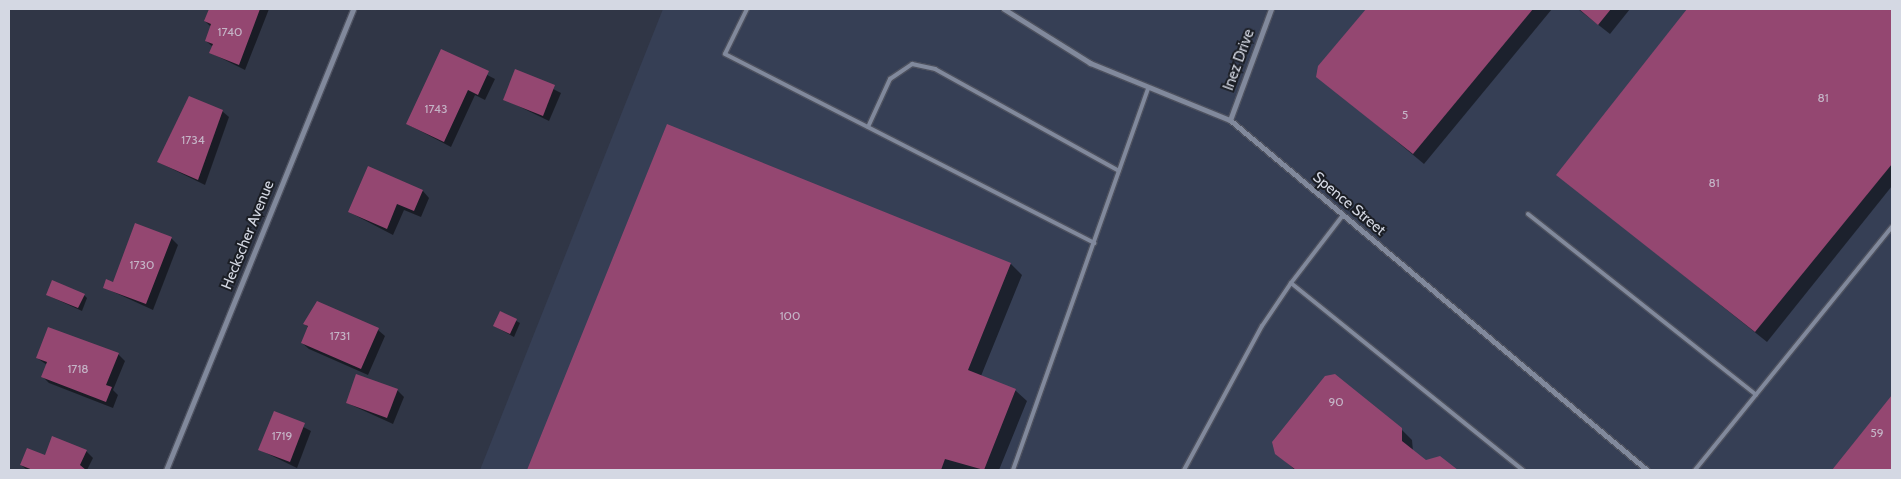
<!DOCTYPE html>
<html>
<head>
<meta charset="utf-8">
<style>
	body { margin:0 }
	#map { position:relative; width:1901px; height:479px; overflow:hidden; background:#303646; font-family:Cabin,sans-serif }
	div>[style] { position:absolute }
	.built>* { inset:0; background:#363f55 }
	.shadow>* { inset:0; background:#0007 }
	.building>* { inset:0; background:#944771 }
	.roads { filter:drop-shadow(1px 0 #4d515f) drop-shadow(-1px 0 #4d515f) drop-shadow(0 1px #4d515f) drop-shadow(0 -1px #4d515f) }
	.service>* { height:4px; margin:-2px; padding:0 2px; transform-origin:2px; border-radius:2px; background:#81899c }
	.minor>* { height:5px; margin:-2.5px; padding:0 2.5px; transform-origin:2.5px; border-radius:2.5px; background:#81899c }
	span { translate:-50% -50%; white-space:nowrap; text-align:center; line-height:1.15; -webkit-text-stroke:4px #1b1e25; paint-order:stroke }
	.number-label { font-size:12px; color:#c4b4c6 }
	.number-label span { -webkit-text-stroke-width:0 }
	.street-label { font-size:15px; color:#d4d8e3 }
	.frame { position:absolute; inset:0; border:10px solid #d4d8e3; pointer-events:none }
</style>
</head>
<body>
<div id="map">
	<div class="built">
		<div style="clip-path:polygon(663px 9px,1892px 9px,1892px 470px,480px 470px)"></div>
	</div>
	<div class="shadow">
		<div style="clip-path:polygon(210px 9px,269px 9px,245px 70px,211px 53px,213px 47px,206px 41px,211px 27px,205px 21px)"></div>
		<div style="clip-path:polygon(1367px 9px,1552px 9px,1424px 164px,1318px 76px,1319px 67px)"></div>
		<div style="clip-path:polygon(1578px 9px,1630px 9px,1610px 34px)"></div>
		<div style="clip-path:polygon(1689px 9px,1892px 9px,1892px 186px,1767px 342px,1558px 175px)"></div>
		<div style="clip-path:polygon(441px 51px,495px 79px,485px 100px,475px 95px,451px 147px,407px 124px)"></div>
		<div style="clip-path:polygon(516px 70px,561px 93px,549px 121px,504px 99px)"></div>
		<div style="clip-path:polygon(222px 111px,229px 117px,205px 185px,158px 162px)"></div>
		<div style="clip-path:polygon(668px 126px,1011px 264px,1022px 275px,981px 376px,1016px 391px,1027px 401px,999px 470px,529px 470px)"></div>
		<div style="clip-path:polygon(423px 191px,429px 198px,421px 217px,404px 210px,393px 235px,349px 212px)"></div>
		<div style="clip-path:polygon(171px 238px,178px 245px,153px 310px,105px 288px)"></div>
		<div style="clip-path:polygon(47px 295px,84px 295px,87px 298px,82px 311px)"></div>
		<div style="clip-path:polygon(500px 312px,520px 323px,514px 337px,494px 326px)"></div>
		<div style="clip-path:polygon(305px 324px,378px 330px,385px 336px,368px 375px,309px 349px,302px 343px,309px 328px)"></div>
		<div style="clip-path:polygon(118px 354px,125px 361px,113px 390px,118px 395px,113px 408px,49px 383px,42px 376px,47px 365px,37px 358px)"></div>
		<div style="clip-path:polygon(397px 390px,404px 397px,393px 424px,347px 403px)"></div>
		<div style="clip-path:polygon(1892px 397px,1892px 470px,1833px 470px)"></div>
		<div style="clip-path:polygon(274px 412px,311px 431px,297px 468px,260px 450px)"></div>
		<div style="clip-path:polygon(1401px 429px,1412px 440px,1413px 451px,1425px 461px,1440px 457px,1456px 470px,1295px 470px,1276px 453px)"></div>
		<div style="clip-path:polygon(86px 451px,93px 458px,87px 470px,27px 470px,21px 465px)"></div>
	</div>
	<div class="building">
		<div style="clip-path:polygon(209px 9px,260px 9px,239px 65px,209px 53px,213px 44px,205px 41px,211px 24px,204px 21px)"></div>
		<div style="clip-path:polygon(1366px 9px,1533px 9px,1413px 154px,1316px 77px,1318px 66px)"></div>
		<div style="clip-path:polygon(1579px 9px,1611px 9px,1598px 25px)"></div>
		<div style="clip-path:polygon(1687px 9px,1892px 9px,1892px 164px,1755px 332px,1556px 175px)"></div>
		<div style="clip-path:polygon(441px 49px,489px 71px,478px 95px,468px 90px,444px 142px,406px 124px)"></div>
		<div style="clip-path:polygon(515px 69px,555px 85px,543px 116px,503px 100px)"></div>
		<div style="clip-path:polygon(189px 96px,223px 110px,198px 180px,157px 162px)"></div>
		<div style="clip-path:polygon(667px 124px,1011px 263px,968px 370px,1016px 389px,984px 470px,945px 459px,941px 470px,527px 470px)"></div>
		<div style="clip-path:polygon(368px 166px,423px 190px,414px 211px,397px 204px,387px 229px,348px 212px)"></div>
		<div style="clip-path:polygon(135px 223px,172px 237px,146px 304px,103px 288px,106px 279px,113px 282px)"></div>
		<div style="clip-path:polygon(52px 280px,85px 294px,78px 308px,46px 295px)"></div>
		<div style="clip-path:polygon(317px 301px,379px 328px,361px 369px,301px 343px,308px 326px,303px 324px)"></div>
		<div style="clip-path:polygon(500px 311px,517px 319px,510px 334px,493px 326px)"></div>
		<div style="clip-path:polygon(48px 327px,119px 353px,106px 385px,112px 387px,106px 402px,41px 377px,47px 362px,36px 358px)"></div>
		<div style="clip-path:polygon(356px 374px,398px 389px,387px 418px,346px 403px)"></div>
		<div style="clip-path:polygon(1335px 374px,1402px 428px,1402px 441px,1426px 460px,1440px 456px,1458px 470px,1296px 470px,1275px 454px,1272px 442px,1325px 376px)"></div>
		<div style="clip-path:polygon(1892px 395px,1892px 470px,1832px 470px)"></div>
		<div style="clip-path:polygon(274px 411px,305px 423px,290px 462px,258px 450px)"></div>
		<div style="clip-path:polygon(52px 436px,87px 450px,80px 465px,86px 470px,33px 470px,20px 465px,27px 448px,45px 455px)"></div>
	</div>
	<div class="roads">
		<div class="service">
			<div style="left:747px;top:9px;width:50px;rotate:116.1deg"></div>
			<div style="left:725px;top:54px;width:415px;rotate:27.1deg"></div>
			<div style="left:868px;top:127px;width:53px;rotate:-65.4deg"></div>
			<div style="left:890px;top:79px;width:27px;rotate:-34deg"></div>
			<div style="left:912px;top:64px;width:24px;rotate:12deg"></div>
			<div style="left:935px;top:69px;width:210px;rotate:29deg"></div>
			<div style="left:1528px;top:214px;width:291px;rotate:38.4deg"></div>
			<div style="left:1343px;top:215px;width:86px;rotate:127.4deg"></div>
			<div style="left:1291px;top:283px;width:298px;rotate:38.9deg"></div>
			<div style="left:1013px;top:470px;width:404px;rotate:-70.5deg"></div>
			<div style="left:1184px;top:470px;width:164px;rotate:-61.6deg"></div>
			<div style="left:1262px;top:326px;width:52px;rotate:-56deg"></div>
			<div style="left:1695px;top:470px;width:313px;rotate:-51deg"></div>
		</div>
		<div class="minor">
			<div style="left:1004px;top:9px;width:102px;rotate:32.1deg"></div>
			<div style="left:1090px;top:63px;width:151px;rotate:22.2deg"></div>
			<div style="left:1230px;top:120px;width:544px;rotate:40.01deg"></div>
			<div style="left:1230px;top:120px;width:118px;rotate:-69.7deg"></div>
			<div style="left:166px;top:470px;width:497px;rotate:-67.9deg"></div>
		</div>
	</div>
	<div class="number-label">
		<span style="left:230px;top:32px">1740</span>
		<span style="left:1823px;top:98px">81</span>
		<span style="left:436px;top:109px">1743</span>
		<span style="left:1405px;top:115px">5</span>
		<span style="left:193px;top:140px">1734</span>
		<span style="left:1714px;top:183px">81</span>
		<span style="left:142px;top:265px">1730</span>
		<span style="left:790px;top:316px">100</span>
		<span style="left:340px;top:336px">1731</span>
		<span style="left:78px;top:369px">1718</span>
		<span style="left:1336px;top:402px">90</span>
		<span style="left:1877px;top:433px">59</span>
		<span style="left:282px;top:436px">1719</span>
	</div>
	<div class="street-label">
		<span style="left:1239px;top:60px;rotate:-70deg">Inez Drive</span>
		<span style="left:1349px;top:204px;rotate:40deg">Spence Street</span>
		<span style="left:248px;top:235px;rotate:-68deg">Heckscher Avenue</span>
	</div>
	<div class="frame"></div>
</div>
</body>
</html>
